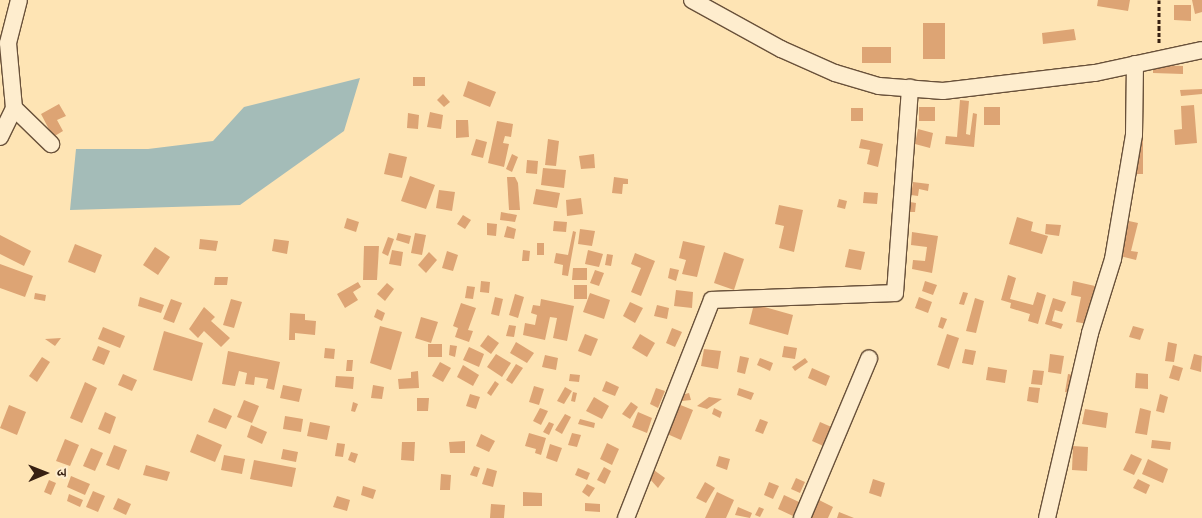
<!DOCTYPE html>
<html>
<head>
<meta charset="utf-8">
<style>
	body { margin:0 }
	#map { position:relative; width:1202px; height:518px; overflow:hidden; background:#fee4b4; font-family:Vollkorn,"Noto Serif Devanagari",serif }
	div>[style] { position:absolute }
	.water>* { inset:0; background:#a4bcb8 }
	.building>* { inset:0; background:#dda474 }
	.path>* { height:3px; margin-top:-1.5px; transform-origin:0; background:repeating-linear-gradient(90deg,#372012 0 4px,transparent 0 6.5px) }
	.roads { filter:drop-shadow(1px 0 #69513a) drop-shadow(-1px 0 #69513a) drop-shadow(0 1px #69513a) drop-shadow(0 -1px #69513a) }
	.street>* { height:16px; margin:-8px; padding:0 8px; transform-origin:8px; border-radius:8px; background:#feedce }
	span { translate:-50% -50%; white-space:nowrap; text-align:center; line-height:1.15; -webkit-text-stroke:5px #feedce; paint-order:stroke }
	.north { position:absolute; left:20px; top:448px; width:50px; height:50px; -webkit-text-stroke:4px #feedce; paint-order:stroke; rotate:89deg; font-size:14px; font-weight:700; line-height:20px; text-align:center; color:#372012 }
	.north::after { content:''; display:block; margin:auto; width:18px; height:22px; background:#372012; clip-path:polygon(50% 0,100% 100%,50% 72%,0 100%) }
</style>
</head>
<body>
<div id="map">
	<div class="water">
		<div style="clip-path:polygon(360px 78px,344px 131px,240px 205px,70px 210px,76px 149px,148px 149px,213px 141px,244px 107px)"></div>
	</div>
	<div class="building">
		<div style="clip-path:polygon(1098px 0,1130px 0,1128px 11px,1097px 6px)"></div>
		<div style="clip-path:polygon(1192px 0,1202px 0,1202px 12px,1195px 14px)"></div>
		<div style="clip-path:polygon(1174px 5px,1191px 5px,1191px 21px,1174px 20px)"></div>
		<div style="clip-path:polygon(923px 23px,945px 23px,945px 59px,923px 59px)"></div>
		<div style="clip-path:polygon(1074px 29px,1076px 40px,1043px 44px,1042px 33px)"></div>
		<div style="clip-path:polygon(862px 47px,891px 47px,891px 63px,862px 63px)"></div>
		<div style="clip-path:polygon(1153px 65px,1183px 66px,1183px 74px,1153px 73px)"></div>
		<div style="clip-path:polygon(413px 77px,425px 77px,425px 86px,413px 86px)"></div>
		<div style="clip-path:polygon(468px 81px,496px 92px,490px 107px,463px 96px)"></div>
		<div style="clip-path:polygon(1202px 89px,1202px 94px,1181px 96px,1180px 90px)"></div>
		<div style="clip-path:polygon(443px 94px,450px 102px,444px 107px,437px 100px)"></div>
		<div style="clip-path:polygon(960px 100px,969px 101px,966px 134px,970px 135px,973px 113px,977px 114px,974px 147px,945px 144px,946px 136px,957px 137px)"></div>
		<div style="clip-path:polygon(59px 104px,66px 116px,57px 120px,63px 131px,53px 137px,41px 114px)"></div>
		<div style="clip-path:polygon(1194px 105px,1197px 143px,1175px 145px,1174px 130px,1182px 129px,1181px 106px)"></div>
		<div style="clip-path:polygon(919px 107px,935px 107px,935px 121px,919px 121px)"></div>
		<div style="clip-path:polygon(984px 107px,1000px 107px,1000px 125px,984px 125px)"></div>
		<div style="clip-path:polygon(851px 108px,863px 108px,863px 121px,851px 121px)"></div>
		<div style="clip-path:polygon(430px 112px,443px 115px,441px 129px,427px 127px)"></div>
		<div style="clip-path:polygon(408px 113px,419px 115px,418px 129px,407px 128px)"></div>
		<div style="clip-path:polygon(456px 120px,468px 120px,469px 137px,456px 138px)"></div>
		<div style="clip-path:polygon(497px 121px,513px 124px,511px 137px,505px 136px,503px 143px,509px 144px,504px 167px,488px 163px)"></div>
		<div style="clip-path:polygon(918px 129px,933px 133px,930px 148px,915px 144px)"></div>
		<div style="clip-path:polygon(1136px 135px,1143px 135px,1143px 174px,1131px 174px)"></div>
		<div style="clip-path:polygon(476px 139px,487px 142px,483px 158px,471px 155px)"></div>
		<div style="clip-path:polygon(548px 139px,559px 141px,556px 166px,545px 165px)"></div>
		<div style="clip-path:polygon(861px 139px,883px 144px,878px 167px,867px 164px,870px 150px,859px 148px)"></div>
		<div style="clip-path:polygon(389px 153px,407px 157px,402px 178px,384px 174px)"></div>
		<div style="clip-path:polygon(512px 154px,518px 157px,512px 172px,506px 169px)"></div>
		<div style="clip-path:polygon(594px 154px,595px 168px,581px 169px,579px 156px)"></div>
		<div style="clip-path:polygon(527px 160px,538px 161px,537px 174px,526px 173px)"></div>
		<div style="clip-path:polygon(543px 168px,566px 170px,564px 188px,541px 185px)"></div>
		<div style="clip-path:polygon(410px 176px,435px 185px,426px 209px,401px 201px)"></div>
		<div style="clip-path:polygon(507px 177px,515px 177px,518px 183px,520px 210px,509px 210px)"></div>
		<div style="clip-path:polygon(614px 177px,628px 179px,628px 184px,623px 184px,622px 194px,612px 193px)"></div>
		<div style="clip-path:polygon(913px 182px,929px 184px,928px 191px,919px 189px,918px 196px,911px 195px)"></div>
		<div style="clip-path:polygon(536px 189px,560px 193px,557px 208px,533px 204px)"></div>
		<div style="clip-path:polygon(439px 190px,455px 192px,452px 211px,436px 208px)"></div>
		<div style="clip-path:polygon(864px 192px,878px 193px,877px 204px,863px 203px)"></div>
		<div style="clip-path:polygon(581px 198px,583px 214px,567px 216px,566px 200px)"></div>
		<div style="clip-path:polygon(839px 199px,847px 201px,845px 209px,837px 207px)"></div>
		<div style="clip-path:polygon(910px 202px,916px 203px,915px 212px,909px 212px)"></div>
		<div style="clip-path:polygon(779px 205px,803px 210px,794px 252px,779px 248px,784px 226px,775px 224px)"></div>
		<div style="clip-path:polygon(501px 212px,517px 215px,515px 222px,500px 220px)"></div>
		<div style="clip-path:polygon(463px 215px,471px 220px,465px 229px,457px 224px)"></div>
		<div style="clip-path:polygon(1017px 217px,1033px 222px,1031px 231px,1048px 236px,1042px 254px,1009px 244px)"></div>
		<div style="clip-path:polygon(347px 218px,359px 222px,356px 232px,344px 228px)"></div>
		<div style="clip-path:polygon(554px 221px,567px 222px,566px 232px,553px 231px)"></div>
		<div style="clip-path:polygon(1129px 221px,1138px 223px,1131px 251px,1138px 252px,1136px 260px,1120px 256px)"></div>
		<div style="clip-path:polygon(487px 223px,497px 224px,496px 236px,487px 235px)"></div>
		<div style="clip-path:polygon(1046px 224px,1061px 225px,1059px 236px,1045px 234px)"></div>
		<div style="clip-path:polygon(507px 226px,516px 229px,514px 239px,504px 237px)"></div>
		<div style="clip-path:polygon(580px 229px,595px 231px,592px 246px,578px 244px)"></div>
		<div style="clip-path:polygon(573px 231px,576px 232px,568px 276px,562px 275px,563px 265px,554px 263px,556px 253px,568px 255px)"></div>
		<div style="clip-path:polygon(912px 232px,938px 236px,932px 273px,912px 269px,913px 260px,925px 261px,927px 247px,911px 245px)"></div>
		<div style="clip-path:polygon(398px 233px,411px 236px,409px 244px,396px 240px)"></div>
		<div style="clip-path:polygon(415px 233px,426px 235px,422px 255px,411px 253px)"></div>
		<div style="clip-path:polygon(0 235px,31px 251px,24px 266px,0 254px)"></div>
		<div style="clip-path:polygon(388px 237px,394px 239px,388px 256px,382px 253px)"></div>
		<div style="clip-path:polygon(200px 239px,218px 241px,216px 251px,199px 249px)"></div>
		<div style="clip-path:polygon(274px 239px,289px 241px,287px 254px,272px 251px)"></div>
		<div style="clip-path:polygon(683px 241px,705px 246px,697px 277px,682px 274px,686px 260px,679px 258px)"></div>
		<div style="clip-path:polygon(537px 243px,544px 243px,544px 255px,537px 255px)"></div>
		<div style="clip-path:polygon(75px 244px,102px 255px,95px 273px,68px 262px)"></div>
		<div style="clip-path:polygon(364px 246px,379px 246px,377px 280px,363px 280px)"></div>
		<div style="clip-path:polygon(155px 247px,170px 257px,158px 275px,143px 265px)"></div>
		<div style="clip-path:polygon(849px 249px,865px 252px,861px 270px,845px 267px)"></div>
		<div style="clip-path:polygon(392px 250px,403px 252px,401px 266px,389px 264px)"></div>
		<div style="clip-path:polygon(523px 250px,530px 251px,529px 261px,522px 261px)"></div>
		<div style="clip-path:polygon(588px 250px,603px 254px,599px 267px,585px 264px)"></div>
		<div style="clip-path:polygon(447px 251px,458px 255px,453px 271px,442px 268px)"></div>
		<div style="clip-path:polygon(429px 252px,437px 260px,426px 273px,418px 265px)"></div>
		<div style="clip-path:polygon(724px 252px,744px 259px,734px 290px,714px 283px)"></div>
		<div style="clip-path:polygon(635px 253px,655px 261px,641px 296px,631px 292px,641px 268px,631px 264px)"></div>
		<div style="clip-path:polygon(607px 254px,613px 255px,611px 266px,605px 265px)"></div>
		<div style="clip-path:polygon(0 264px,33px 276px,25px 297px,0 288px)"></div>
		<div style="clip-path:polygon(573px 268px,587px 268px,587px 280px,572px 280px)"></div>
		<div style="clip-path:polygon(670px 268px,679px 270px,676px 281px,668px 278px)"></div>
		<div style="clip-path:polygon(595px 270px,604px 273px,599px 286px,590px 283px)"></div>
		<div style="clip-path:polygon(1008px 275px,1016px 278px,1010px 299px,1033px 305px,1037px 292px,1046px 295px,1038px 324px,1028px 321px,1030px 314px,1010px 308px,1011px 303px,1001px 300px)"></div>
		<div style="clip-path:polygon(215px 277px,228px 277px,227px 285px,214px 285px)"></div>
		<div style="clip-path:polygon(481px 281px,490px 282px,489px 293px,480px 292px)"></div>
		<div style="clip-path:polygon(925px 281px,937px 285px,933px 295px,922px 291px)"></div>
		<div style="clip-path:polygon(1073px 281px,1095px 286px,1088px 324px,1076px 322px,1081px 297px,1071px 295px)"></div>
		<div style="clip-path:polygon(358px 282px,361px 287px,353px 292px,358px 300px,345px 308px,337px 294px)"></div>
		<div style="clip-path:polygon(387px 283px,394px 289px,385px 301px,377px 294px)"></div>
		<div style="clip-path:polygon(574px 285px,587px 285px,587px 299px,574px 299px)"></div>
		<div style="clip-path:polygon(467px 286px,475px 287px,473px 299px,465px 298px)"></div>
		<div style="clip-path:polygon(676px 290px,693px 292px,692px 308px,674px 306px)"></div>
		<div style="clip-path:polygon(963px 292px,968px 293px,964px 305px,959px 304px)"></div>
		<div style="clip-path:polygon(35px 293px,46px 295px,45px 301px,34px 299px)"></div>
		<div style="clip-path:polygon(590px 293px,610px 300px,604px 319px,583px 312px)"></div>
		<div style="clip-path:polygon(515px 294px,524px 297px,518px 318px,509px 315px)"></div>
		<div style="clip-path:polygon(140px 297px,164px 305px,161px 313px,138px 306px)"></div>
		<div style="clip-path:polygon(495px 297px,503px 299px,499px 316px,491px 314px)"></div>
		<div style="clip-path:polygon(919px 297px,932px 302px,928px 313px,915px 308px)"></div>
		<div style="clip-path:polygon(975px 298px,984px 301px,976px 333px,966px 331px)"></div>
		<div style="clip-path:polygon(1053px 298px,1066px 302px,1062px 312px,1055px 310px,1052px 321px,1063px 324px,1061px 329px,1045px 324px)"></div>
		<div style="clip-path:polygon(171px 299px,182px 303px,174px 323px,163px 319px)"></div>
		<div style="clip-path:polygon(231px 299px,242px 302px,234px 328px,223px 325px)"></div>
		<div style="clip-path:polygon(541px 299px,574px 306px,567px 341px,553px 338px,557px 318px,550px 317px,545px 340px,523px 335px,525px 323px,535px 325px,537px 315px,531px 313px,533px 305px,540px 306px)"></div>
		<div style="clip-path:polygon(630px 302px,643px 308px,635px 323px,623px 316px)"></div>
		<div style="clip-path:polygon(461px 303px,476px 308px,468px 330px,473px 331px,469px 342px,455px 337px,458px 328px,453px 326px)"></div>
		<div style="clip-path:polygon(754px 304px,793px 315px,788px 335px,749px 324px)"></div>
		<div style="clip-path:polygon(657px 305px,669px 308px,667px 319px,654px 316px)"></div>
		<div style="clip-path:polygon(204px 307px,215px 317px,211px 321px,230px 338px,221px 347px,204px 331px,198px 338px,189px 329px)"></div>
		<div style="clip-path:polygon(377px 309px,385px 313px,382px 321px,374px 317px)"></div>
		<div style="clip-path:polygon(290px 313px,305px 314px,305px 320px,316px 321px,315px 335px,295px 333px,295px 340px,289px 340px)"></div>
		<div style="clip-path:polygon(421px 317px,438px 322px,431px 343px,415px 338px)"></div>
		<div style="clip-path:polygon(941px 317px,947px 319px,943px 329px,938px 327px)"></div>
		<div style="clip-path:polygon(509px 325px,516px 326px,514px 337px,506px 336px)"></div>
		<div style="clip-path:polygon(380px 326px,402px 332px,391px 370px,370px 363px)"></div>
		<div style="clip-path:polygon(1133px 326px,1144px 329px,1140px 340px,1129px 337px)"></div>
		<div style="clip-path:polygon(103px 327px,125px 336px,120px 348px,98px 339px)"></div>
		<div style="clip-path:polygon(672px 328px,682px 332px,675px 347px,666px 343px)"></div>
		<div style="clip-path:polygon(164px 331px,203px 343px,192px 381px,153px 370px)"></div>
		<div style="clip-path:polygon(585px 334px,598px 339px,591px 356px,578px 351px)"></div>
		<div style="clip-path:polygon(640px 334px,655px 343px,647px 357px,632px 348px)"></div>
		<div style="clip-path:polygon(947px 334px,959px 338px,949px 369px,937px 365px)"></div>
		<div style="clip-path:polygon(488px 335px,499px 343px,491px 354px,480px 346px)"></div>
		<div style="clip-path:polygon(61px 338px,55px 346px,45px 339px)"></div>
		<div style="clip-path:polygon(516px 342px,534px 353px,527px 363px,510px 353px)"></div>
		<div style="clip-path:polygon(1168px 342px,1177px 344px,1174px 362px,1165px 361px)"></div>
		<div style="clip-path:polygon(428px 344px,442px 344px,442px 357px,428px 357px)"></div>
		<div style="clip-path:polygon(450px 345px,457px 346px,455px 357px,449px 355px)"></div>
		<div style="clip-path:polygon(98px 346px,110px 351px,104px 365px,92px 360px)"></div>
		<div style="clip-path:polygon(784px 346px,797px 348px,795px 359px,782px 357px)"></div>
		<div style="clip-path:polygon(469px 347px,484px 354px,479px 367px,463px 360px)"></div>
		<div style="clip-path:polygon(325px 348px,335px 349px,334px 359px,324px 358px)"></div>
		<div style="clip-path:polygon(704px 349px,721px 351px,718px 369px,701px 366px)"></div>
		<div style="clip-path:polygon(965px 349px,976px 351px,973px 365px,962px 363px)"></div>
		<div style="clip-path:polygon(228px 351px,280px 362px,274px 390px,266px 388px,268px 379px,255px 377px,254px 385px,245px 384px,247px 373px,239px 371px,235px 386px,222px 384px)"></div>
		<div style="clip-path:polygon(496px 354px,511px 363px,502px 377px,487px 367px)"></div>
		<div style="clip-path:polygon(1050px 354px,1064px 356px,1061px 374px,1048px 372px)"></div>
		<div style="clip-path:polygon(1194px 354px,1202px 356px,1201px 372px,1190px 369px)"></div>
		<div style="clip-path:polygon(545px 355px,558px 358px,556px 370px,542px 367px)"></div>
		<div style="clip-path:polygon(740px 356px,749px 358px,745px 374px,737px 372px)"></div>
		<div style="clip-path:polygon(42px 357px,50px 362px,37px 382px,29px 376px)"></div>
		<div style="clip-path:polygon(760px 358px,773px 363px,770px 371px,757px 365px)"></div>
		<div style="clip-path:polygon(805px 358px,808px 362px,795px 371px,792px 367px)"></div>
		<div style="clip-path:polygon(347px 360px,353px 360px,352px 371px,346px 371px)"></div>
		<div style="clip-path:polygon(440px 362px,451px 368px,443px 382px,432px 376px)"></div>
		<div style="clip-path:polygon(516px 364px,523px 368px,512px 384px,506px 380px)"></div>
		<div style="clip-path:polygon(463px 365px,479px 375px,473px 386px,457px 377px)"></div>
		<div style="clip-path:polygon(1173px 365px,1183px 368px,1179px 381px,1169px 378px)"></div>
		<div style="clip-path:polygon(988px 367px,1007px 370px,1005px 383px,986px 380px)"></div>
		<div style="clip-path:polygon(812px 368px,830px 376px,826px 386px,808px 378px)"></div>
		<div style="clip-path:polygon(1033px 370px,1044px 371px,1042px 385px,1031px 384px)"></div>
		<div style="clip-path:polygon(418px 371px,419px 388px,399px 389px,398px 379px,411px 378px,411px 372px)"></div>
		<div style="clip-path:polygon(1136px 373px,1148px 374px,1148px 389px,1135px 388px)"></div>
		<div style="clip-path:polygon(123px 374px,137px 380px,132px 391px,118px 385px)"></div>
		<div style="clip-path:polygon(570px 374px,580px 375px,579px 382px,569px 381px)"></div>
		<div style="clip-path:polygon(1068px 374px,1074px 375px,1070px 393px,1065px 392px)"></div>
		<div style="clip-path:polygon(336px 376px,354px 377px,353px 389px,335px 387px)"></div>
		<div style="clip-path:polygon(495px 381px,499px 384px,491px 396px,487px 393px)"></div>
		<div style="clip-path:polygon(606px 381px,619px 387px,615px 396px,602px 391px)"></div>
		<div style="clip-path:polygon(85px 382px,97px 388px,82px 423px,70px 418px)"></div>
		<div style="clip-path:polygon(283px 385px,302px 389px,299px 402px,280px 398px)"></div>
		<div style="clip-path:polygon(373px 385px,384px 387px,382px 399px,371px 398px)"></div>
		<div style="clip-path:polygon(534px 386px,544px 389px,539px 405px,529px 402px)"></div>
		<div style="clip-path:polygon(565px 387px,572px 391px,564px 404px,557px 401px)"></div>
		<div style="clip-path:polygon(1029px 387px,1040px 388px,1038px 403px,1027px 401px)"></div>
		<div style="clip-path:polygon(656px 388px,665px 391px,658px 408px,650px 404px)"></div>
		<div style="clip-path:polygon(739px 388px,754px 393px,751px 400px,737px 395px)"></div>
		<div style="clip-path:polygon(573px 392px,577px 393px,575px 402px,571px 401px)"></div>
		<div style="clip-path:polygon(689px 393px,691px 400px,682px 401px,681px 395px)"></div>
		<div style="clip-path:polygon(470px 394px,480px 397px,476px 409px,466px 406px)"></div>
		<div style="clip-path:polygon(1160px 394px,1168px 397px,1164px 413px,1156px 411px)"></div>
		<div style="clip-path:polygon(594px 397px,609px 406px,602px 419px,586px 411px)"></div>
		<div style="clip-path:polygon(709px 397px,722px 399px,707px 409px,697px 406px)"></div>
		<div style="clip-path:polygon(417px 398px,429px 398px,428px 411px,417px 411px)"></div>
		<div style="clip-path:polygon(244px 400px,259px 406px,252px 423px,237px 417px)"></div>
		<div style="clip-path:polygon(353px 402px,358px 404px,355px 412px,351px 411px)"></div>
		<div style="clip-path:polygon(631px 402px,638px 407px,630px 419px,622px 414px)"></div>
		<div style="clip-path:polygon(678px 404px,693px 410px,681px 440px,665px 433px)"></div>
		<div style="clip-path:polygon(9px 405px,26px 412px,17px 435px,0 428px)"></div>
		<div style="clip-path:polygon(214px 408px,232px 416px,226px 429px,208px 422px)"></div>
		<div style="clip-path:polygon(540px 408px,548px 411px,541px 425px,533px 421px)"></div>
		<div style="clip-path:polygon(714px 408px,722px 412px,720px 418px,712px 414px)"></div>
		<div style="clip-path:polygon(1140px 408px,1151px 411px,1147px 435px,1135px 433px)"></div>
		<div style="clip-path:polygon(1085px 409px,1108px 413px,1106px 428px,1082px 424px)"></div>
		<div style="clip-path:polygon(105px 412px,116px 417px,110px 434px,98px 429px)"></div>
		<div style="clip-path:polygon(638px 412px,652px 418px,647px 433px,632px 427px)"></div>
		<div style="clip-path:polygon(565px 414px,571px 417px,562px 434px,555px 430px)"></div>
		<div style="clip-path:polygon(285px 416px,303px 419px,301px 432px,283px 429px)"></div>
		<div style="clip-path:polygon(580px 419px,595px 423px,594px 428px,578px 424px)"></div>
		<div style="clip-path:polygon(760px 419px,768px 422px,763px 434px,755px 431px)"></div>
		<div style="clip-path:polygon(310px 422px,330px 426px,327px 440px,307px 436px)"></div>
		<div style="clip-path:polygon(549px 422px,554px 424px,549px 435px,543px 432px)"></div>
		<div style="clip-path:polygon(820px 422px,836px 429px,828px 448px,812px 441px)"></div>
		<div style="clip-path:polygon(251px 425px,267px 432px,262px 444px,247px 437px)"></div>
		<div style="clip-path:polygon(529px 433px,546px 438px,541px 455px,535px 453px,536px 449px,525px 446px)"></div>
		<div style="clip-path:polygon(572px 433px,581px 435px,577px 447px,568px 445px)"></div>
		<div style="clip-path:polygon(197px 434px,222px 445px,215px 462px,190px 452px)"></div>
		<div style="clip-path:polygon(481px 434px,495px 441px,489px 452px,476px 446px)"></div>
		<div style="clip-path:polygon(65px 439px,79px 445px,70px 466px,56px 461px)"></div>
		<div style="clip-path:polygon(1152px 440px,1171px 442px,1170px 450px,1151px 448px)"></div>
		<div style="clip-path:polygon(465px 441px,465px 453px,450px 453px,449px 442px)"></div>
		<div style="clip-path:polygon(402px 442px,415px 442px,414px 461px,401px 460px)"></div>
		<div style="clip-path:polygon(337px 443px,345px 444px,343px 457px,335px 456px)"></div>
		<div style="clip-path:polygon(607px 443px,619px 449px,612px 465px,600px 459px)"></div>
		<div style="clip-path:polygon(550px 444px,562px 448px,557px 462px,546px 458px)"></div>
		<div style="clip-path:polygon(114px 445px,127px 450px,119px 470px,106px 465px)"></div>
		<div style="clip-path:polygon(1073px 446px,1088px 447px,1087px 471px,1072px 470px)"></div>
		<div style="clip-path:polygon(91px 448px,103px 453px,95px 471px,83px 466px)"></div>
		<div style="clip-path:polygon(283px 449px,298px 452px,296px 462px,281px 459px)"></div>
		<div style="clip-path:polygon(351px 452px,358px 454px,355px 463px,348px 460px)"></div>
		<div style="clip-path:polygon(1131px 454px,1142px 459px,1134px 475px,1123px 470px)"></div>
		<div style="clip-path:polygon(224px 455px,245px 459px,242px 474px,221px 470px)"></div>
		<div style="clip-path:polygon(719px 456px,730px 459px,727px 470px,716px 466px)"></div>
		<div style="clip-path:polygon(1148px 459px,1168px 469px,1163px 483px,1142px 474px)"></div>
		<div style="clip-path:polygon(254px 460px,296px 468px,292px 487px,250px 479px)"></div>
		<div style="clip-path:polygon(146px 465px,170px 472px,167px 481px,143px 475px)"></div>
		<div style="clip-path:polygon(474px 466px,480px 468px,477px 477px,470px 475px)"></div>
		<div style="clip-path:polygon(604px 467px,611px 471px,605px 484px,597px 480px)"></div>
		<div style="clip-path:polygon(487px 468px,497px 471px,493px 487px,482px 484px)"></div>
		<div style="clip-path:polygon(578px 468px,590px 473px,587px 480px,575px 475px)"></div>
		<div style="clip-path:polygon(651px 468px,665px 478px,658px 488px,648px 477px)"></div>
		<div style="clip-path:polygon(441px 474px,451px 475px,450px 490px,440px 490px)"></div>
		<div style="clip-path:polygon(71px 476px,90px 484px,85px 495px,67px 487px)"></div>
		<div style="clip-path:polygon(796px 478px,805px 482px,800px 493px,791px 489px)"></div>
		<div style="clip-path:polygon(873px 479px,885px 483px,881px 497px,869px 493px)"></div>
		<div style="clip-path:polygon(1138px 479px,1150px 485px,1146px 494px,1133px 488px)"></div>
		<div style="clip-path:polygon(49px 480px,56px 483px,51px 495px,44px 492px)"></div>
		<div style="clip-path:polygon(705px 482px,715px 488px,706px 503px,696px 498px)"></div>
		<div style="clip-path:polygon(769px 482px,779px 486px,773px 499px,764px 495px)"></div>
		<div style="clip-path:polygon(587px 484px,595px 488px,589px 497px,582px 492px)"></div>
		<div style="clip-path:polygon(363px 486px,376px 490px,373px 499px,361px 495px)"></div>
		<div style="clip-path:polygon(93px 491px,105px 496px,98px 512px,86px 507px)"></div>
		<div style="clip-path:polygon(523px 492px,542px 493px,542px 506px,523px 506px)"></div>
		<div style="clip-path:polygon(717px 492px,734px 500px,726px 518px,705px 518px)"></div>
		<div style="clip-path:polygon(69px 494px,83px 500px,80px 507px,67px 501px)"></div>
		<div style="clip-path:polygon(784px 495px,799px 502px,793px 516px,778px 509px)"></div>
		<div style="clip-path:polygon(337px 496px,350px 500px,347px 511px,333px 507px)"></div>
		<div style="clip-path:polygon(118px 498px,131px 504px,126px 515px,113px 509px)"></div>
		<div style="clip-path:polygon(819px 500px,833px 507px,828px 518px,811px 518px)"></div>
		<div style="clip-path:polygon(585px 503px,600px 504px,600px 512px,585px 511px)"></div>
		<div style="clip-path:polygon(491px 504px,505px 505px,504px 518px,490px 518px)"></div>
		<div style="clip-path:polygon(738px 507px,752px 513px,750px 518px,735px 515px)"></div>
		<div style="clip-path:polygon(759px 507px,764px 509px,760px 517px,755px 515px)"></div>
		<div style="clip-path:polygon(839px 512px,854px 518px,837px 518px)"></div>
	</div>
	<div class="path">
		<div style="left:1159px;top:0;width:43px;rotate:90deg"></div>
	</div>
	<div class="roads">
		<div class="street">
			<div style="left:692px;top:0;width:102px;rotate:28.8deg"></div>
			<div style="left:781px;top:49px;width:59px;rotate:24deg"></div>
			<div style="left:835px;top:73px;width:46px;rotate:16.5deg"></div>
			<div style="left:879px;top:86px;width:64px;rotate:4.5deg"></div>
			<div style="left:943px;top:91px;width:153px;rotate:-6.8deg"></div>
			<div style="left:1095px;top:73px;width:109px;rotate:-12.1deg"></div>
			<div style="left:14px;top:108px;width:52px;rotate:44.2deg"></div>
			<div style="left:0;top:137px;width:32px;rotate:-64deg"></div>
			<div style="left:14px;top:108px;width:65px;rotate:-95.3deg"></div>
			<div style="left:8px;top:43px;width:44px;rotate:-75.7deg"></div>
			<div style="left:626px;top:518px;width:234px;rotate:-68.5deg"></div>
			<div style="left:712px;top:300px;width:183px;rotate:-2.2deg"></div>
			<div style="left:895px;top:293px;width:206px;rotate:-85.8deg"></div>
			<div style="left:802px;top:518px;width:173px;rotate:-67.2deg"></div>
			<div style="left:1047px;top:518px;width:190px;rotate:-76.9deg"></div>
			<div style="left:1090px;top:333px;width:77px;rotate:-72.7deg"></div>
			<div style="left:1113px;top:259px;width:126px;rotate:-80.4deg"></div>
			<div style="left:1134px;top:135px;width:71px;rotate:-89.2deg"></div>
		</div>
	</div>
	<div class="north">उ</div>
</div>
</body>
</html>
